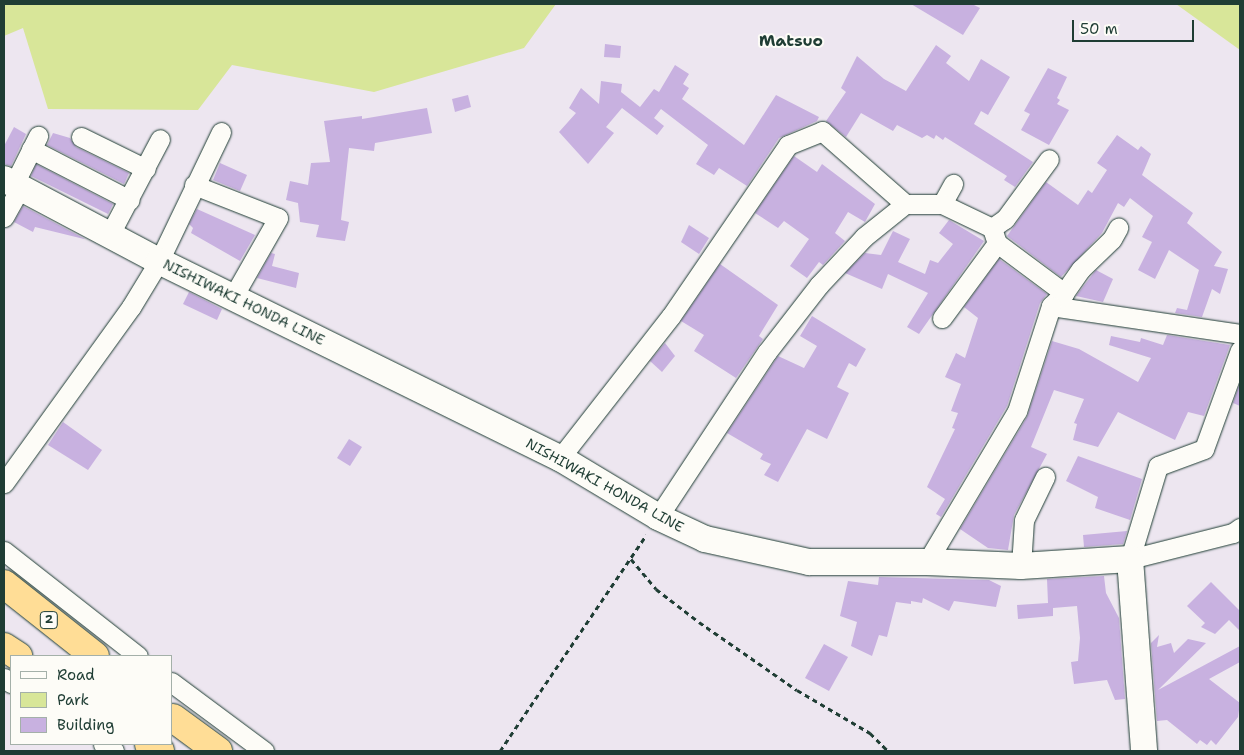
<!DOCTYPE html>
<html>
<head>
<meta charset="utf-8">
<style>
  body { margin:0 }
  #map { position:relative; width:1244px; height:755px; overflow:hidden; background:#ede6f0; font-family:"Shantell Sans",sans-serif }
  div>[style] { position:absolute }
  .green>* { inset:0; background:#d8e699 }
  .building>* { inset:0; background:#c8b1e0 }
  .path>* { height:3px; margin-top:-1.5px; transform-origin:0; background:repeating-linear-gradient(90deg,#1f3d34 0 5px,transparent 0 9px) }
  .roads { filter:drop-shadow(0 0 1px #1f3d34) drop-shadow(0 0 1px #1f3d34) }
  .minor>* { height:19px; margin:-9.5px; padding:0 9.5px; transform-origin:9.5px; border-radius:9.5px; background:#fdfcf7 }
  .secondary>* { height:26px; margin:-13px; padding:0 13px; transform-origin:13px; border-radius:13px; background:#fdfcf7 }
  .trunk>* { height:28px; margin:-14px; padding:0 14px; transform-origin:14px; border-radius:14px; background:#ffdd96 }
  .motorway>* { height:28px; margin:-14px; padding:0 14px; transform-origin:14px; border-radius:14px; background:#ffdd96 }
  span { translate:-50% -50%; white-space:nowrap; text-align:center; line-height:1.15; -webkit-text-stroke:4px #fdfcf7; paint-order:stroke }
  .shield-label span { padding:1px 4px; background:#fdfcf7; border:1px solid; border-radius:4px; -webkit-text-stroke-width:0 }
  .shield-label { font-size:12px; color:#1f3d34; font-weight:700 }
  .street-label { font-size:14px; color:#1f3d34 }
  .quarter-label { font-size:16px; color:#1f3d34; font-weight:700 }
  .frame { position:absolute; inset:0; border:5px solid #1f3d34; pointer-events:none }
  .legend { position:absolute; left:10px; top:655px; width:162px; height:90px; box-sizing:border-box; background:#fdfcf7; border:1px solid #a4b0a9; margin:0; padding:6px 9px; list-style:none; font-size:15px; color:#1f3d34 }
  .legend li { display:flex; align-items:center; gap:10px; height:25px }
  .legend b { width:25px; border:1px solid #a4b0a9 }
  .scale { position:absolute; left:1072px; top:20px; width:122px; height:22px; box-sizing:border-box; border:2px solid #1f3d34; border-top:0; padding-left:6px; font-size:15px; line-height:18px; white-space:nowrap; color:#1f3d34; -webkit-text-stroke:4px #fdfcf7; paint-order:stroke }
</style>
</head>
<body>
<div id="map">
  <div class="green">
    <i style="clip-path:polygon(4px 4px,556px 4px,524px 48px,374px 92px,232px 65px,198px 110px,48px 109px,23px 28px,4px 36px)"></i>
    <i style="clip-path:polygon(1176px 4px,1240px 4px,1240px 50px)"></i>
  </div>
  <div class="building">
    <i style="clip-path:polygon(911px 4px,972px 4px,980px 8px,963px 35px)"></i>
    <i style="clip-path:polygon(605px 44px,621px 46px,620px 58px,604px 57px)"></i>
    <i style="clip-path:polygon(936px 45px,951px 56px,946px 63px,969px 81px,981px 59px,1010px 77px,988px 115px,981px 111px,974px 124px,1033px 162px,1015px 187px,1004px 180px,1007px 176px,945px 137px,943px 140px,936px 135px,934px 139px,927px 135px,922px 138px,897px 125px,893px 131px,861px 113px,846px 137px,826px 121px,846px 92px,841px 88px,857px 56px,884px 79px,906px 91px)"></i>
    <i style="clip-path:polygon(675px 65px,689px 74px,683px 84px,689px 88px,682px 99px,744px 145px,776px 95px,819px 117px,817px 121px,779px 138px,747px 186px,719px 168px,714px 175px,696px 164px,708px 145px,661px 109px,654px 118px,664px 126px,657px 135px,622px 108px,606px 127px,614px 133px,588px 164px,559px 132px,576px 113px,569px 108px,581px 88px,599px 104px,601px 81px,622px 84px,621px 92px,640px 107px,654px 89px,659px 92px)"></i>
    <i style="clip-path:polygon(1048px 68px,1067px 77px,1057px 98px,1060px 100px,1057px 104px,1069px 110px,1049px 145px,1021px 130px,1030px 114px,1024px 111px)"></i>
    <i style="clip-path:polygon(468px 95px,471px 107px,455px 112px,452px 99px)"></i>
    <i style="clip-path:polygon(427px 108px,432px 133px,375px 143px,374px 151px,349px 148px,341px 220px,349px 222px,345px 241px,316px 237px,319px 225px,300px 222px,298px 203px,286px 200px,290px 181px,308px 185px,311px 163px,330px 162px,324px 121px,362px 116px,362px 119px)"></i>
    <i style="clip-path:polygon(14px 127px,26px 134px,11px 166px,4px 164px,4px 146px)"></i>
    <i style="clip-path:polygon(53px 133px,70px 138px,76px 147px,129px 173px,124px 184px,47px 145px)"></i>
    <i style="clip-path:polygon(1117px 135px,1138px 150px,1141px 146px,1151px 154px,1142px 175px,1193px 213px,1187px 223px,1222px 252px,1214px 266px,1228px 269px,1220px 294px,1212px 289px,1202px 317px,1175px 313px,1177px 308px,1187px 310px,1199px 270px,1169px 250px,1155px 279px,1138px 270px,1152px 242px,1142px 237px,1153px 216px,1130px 198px,1124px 207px,1118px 203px,1102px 233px,1061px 277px,1007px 236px,1046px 182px,1078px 205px,1088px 190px,1092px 193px,1107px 170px,1097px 163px)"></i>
    <i style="clip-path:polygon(794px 156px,817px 172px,822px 164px,875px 204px,865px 222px,848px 212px,835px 233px,845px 241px,823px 265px,819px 262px,807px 278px,790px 266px,809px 239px,784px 221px,778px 228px,755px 213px)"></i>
    <i style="clip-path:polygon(220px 163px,247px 175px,240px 191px,213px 180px)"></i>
    <i style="clip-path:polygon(36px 164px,113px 204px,108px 214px,31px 176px)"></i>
    <i style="clip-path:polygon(23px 206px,85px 239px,84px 239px,35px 227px,33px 232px,14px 222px)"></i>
    <i style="clip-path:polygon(197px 209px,255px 235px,240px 261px,191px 233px,193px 228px,189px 224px)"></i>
    <i style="clip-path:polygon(949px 220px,984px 241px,919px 334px,907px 327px,928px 293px,888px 274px,882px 289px,845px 273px,865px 253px,881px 255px,893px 231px,910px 239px,898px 262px,925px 274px,930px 260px,938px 263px,953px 244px,939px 233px)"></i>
    <i style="clip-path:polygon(689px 225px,709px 238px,699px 254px,681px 242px)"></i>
    <i style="clip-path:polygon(271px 253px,275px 254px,272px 266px,299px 273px,296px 288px,257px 278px)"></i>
    <i style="clip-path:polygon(999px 259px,1047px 294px,1040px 303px,1007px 406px,941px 517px,936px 514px,945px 499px,927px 487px,955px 429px,952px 428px,958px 413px,951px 411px,961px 384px,945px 377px,956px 353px,965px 358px,978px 318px,964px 307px)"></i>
    <i style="clip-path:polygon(720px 264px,778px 305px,759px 336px,763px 339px,736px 378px,694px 351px,704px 335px,681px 321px)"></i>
    <i style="clip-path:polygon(1096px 270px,1113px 279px,1103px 302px,1076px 296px)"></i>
    <i style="clip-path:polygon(189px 292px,222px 309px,217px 320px,183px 304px)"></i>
    <i style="clip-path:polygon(812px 316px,866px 349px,856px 367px,849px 363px,837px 387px,849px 393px,827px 439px,807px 429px,778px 482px,764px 475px,771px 464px,760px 459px,763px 454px,727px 433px,778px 356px,804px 368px,817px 346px,800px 336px)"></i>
    <i style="clip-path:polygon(1167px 335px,1230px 345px,1204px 416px,1188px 412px,1175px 440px,1118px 412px,1098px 447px,1073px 440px,1077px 424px,1074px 423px,1084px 399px,1054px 390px,1031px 447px,1047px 454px,1014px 515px,1008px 550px,988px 548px,960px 529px,1027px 417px,1052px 341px,1079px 349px,1138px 382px,1151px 358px,1109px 345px,1111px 336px,1140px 342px,1141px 338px,1163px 345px)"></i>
    <i style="clip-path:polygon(665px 343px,675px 356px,662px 372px,650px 361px)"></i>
    <i style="clip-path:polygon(1240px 382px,1240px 406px,1233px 403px)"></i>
    <i style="clip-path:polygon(63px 422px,102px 450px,88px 470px,48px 445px)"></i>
    <i style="clip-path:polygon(349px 439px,362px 447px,350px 466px,337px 458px)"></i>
    <i style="clip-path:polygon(1078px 456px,1142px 479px,1130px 520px,1095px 508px,1098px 497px,1066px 481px)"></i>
    <i style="clip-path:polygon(1127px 531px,1123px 544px,1084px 547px,1083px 535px)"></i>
    <i style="clip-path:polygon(1104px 576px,1106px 593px,1119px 618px,1125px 699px,1115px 700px,1107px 680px,1074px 684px,1071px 662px,1078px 661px,1080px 638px,1077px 606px,1053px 608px,1053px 616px,1018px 619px,1017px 605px,1048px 603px,1047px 579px)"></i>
    <i style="clip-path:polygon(879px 577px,989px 580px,1001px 586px,996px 607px,954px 601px,949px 611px,923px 598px,922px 603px,911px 601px,911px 604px,896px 602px,887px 637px,879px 635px,872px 656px,851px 646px,857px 622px,840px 616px,848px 581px,878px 585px)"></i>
    <i style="clip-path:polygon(1211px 582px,1240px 611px,1240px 631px,1229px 620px,1215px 634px,1201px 627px,1205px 623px,1187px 606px)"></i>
    <i style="clip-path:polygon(1159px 635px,1157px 647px,1171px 643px,1174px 653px,1188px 639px,1206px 643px,1158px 690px,1240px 646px,1240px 662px,1209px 679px,1240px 703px,1238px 717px,1216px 745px,1211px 740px,1207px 745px,1200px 740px,1197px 744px,1167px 720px,1157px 721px,1151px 643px)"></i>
    <i style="clip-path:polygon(824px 644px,848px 657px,829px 691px,805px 678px)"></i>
  </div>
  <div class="path">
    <i style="left:631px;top:559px;width:39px;rotate:50deg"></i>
    <i style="left:656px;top:589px;width:54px;rotate:37.5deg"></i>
    <i style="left:699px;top:622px;width:119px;rotate:34.8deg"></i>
    <i style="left:797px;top:690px;width:85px;rotate:30.5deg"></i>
    <i style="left:870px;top:733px;width:25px;rotate:45deg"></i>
    <i style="left:500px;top:751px;width:261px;rotate:-55.9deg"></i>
  </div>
  <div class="roads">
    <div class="minor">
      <i style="left:81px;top:137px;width:72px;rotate:26.2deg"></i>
      <i style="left:31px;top:149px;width:111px;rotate:27.3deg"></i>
      <i style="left:14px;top:184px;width:54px;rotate:-63.4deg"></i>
      <i style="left:194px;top:185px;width:90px;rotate:21.4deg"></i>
      <i style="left:278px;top:218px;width:91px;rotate:119.7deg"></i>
      <i style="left:942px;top:204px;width:23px;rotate:-61deg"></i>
      <i style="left:4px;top:217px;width:33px;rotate:-61deg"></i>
      <i style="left:992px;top:228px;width:16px;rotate:-35deg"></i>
      <i style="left:1005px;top:219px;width:74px;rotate:-53.7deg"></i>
      <i style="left:110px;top:234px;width:107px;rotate:-62.2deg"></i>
      <i style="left:1064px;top:293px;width:29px;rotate:-55deg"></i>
      <i style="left:1081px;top:269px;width:43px;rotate:-44.1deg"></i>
      <i style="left:1112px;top:239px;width:13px;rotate:-61deg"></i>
      <i style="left:1051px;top:306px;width:191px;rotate:8.4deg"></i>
      <i style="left:942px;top:318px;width:93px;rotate:-53.7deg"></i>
      <i style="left:1240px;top:350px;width:105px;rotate:110deg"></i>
      <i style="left:1204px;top:449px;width:49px;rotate:159.7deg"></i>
      <i style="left:1158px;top:466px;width:97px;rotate:106.8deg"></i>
      <i style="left:1130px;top:559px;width:106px;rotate:-14.2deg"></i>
      <i style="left:1233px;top:533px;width:9px;rotate:-36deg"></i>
      <i style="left:560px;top:458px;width:180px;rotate:-52deg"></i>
      <i style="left:671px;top:316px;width:207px;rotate:-55.6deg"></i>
      <i style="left:788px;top:145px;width:37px;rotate:-22deg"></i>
      <i style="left:822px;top:131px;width:111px;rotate:41.3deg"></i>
      <i style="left:4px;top:483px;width:217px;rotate:-54.2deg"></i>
      <i style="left:131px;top:307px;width:54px;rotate:-58.7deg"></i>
      <i style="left:159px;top:261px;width:143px;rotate:-64.3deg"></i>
      <i style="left:658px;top:517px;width:198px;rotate:-56.6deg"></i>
      <i style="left:767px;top:352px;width:85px;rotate:-52.2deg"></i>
      <i style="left:819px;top:285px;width:66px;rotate:-46.8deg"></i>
      <i style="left:864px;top:237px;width:53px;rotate:-38.8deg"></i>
      <i style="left:905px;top:204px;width:37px"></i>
      <i style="left:942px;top:204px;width:55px;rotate:25.6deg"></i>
      <i style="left:992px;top:228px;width:16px;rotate:72deg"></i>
      <i style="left:997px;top:243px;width:84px;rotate:36.7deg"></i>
      <i style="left:1064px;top:293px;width:18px;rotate:135deg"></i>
      <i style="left:1051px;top:306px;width:110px;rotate:107.9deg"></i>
      <i style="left:1017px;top:411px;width:176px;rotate:120.8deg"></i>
      <i style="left:4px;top:551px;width:170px;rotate:38.1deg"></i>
      <i style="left:1021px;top:566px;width:46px;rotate:-86.3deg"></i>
      <i style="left:1024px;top:520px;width:48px;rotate:-64deg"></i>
      <i style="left:4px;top:678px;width:9px;rotate:36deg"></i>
      <i style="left:171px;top:682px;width:116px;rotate:36.6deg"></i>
      <i style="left:103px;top:744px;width:13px;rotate:32deg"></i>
    </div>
    <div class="secondary">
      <i style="left:4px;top:179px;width:175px;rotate:27.9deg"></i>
      <i style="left:159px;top:261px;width:447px;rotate:26.2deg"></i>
      <i style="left:560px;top:458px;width:114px;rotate:31deg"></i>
      <i style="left:658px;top:517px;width:52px;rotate:25.1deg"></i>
      <i style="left:705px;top:539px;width:107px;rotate:12.5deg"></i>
      <i style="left:809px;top:562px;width:118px"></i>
      <i style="left:927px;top:562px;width:94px;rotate:2.4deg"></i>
      <i style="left:1021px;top:566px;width:109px;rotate:-3.7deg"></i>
      <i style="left:1130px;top:559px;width:193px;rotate:85.8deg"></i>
    </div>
    <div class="trunk">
      <i style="left:4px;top:584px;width:116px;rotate:38.4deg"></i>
      <i style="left:4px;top:647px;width:17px;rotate:33deg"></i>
      <i style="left:149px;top:744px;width:13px;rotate:32deg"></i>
    </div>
    <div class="motorway">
      <i style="left:173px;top:718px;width:56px;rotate:36.3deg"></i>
    </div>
  </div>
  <div class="shield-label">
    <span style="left:49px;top:620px">2</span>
  </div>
  <div class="street-label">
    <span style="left:244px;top:302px;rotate:26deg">NISHIWAKI HONDA LINE</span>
    <span style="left:605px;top:485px;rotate:29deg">NISHIWAKI HONDA LINE</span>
  </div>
  <div class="quarter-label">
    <span style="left:791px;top:41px">Matsuo</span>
  </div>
  <div class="frame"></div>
  <ul class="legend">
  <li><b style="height:6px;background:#fdfcf7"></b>Road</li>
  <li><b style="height:14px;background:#d8e699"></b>Park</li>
  <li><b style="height:14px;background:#c8b1e0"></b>Building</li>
  </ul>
  <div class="scale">50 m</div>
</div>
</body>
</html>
